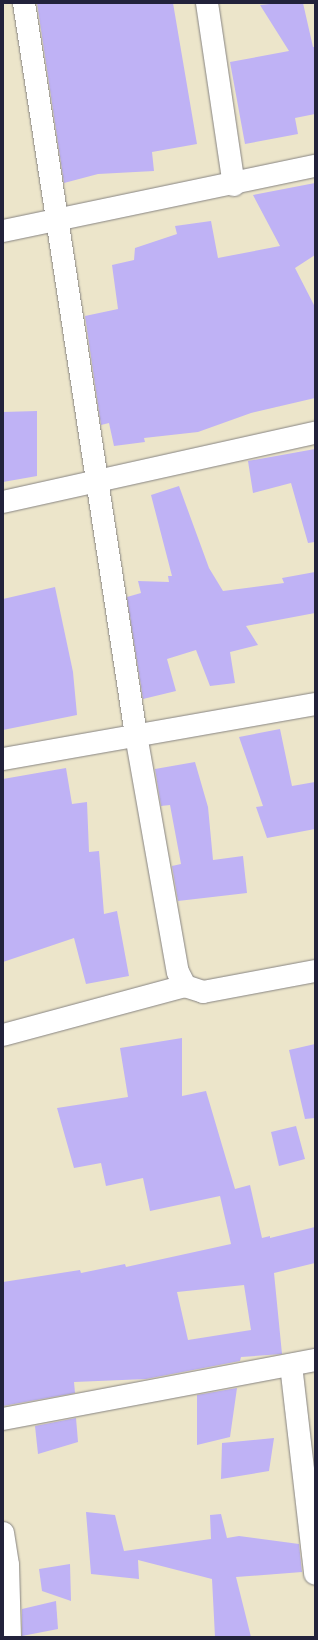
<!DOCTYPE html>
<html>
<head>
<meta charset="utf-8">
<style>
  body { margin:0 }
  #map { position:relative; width:318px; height:1640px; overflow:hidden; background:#ece5ca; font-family:"Shantell Sans",sans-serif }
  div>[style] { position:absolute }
  .building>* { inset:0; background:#bfb2f5 }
  .roads { filter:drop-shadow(0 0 1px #878482) drop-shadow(0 0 1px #878482) }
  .minor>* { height:22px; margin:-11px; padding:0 11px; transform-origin:11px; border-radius:11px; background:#fff }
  span { translate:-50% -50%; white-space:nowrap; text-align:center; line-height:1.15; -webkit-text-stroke:3px #f6f6f2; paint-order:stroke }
  .frame { position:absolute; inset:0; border:4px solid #22223b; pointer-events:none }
</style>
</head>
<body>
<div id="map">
  <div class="building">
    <i style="clip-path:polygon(37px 3px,173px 3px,197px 144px,152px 152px,154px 171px,98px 174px,64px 183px)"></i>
    <i style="clip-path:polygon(279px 3px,303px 3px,313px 47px,315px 47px,315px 114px,295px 118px,298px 134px,245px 144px,230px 62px,289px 51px,260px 5px)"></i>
    <i style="clip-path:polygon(315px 183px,315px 255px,295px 268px,315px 307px,315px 398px,251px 413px,198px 432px,144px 438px,145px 442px,114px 446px,109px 423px,101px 425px,85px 316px,118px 309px,112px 265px,134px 260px,135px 248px,177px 234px,175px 226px,211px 221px,218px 258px,280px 246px,253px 195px)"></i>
    <i style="clip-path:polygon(37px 411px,37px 476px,3px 482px,3px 412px)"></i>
    <i style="clip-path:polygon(315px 449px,315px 542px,308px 543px,291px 483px,253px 493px,248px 461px)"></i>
    <i style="clip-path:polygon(179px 486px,209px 568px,223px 591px,284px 583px,282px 578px,315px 572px,315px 613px,246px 626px,258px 645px,230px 652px,235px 683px,210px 686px,196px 650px,167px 659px,176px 691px,143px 699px,127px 597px,141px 593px,138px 581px,169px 582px,168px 576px,172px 576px,151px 495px)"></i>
    <i style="clip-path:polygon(55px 587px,73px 672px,77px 715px,3px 730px,3px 599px)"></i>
    <i style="clip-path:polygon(280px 729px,292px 786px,315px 782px,315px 829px,267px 838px,256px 807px,263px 806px,239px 737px)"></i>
    <i style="clip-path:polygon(195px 762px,208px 807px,213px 860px,243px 856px,247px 893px,178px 901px,172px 866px,181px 864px,170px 805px,161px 806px,155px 769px)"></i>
    <i style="clip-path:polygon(66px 768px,72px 804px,87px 802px,89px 852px,99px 851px,104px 914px,117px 911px,129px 976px,86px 984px,74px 938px,3px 962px,3px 779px)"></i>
    <i style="clip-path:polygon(evenodd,182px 1038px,182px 1096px,206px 1091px,235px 1189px,250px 1185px,262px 1238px,270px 1236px,270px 1238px,315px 1227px,315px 1263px,274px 1273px,282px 1354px,241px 1357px,240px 1361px,146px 1379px,74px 1382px,75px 1393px,3px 1406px,3px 1282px,80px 1270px,81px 1273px,125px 1264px,126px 1267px,231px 1244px,220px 1196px,150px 1211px,143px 1178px,106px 1186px,101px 1163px,74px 1168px,57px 1108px,128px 1097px,120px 1048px,182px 1038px,244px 1285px,251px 1330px,188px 1340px,177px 1292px,244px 1285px)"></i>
    <i style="clip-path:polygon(315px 1044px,315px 1118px,305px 1119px,289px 1050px)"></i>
    <i style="clip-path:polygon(296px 1126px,305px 1159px,279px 1166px,271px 1132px)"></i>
    <i style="clip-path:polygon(237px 1388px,230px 1437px,197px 1445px,197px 1395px)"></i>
    <i style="clip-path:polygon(76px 1418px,78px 1442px,38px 1454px,35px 1426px)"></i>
    <i style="clip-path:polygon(274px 1438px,269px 1471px,221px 1479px,222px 1443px)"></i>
    <i style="clip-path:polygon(86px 1512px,115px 1515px,124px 1551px,211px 1539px,210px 1515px,221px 1514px,227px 1538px,239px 1536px,299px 1544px,302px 1572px,236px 1577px,251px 1637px,215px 1637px,212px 1579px,138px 1560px,139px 1579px,91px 1574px)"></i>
    <i style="clip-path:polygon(70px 1564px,71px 1601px,42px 1591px,39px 1569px)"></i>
    <i style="clip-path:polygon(56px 1601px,58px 1629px,22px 1636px,22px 1609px)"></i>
  </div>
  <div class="roads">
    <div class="minor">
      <i style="left:24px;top:3px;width:741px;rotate:81.3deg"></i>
      <i style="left:136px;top:735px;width:241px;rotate:80deg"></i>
      <i style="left:178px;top:972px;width:16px;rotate:63deg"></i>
      <i style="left:207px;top:3px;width:184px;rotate:81.6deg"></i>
      <i style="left:3px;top:231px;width:319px;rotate:-11.8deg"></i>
      <i style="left:3px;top:502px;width:320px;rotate:-12.5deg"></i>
      <i style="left:3px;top:759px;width:317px;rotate:-10deg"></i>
      <i style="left:3px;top:1035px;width:188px;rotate:-15.1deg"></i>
      <i style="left:185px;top:986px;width:19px;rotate:18deg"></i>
      <i style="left:203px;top:992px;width:114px;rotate:-10.6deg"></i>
      <i style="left:291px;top:1365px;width:210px;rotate:83.4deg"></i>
      <i style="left:3px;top:1419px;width:318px;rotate:-10.7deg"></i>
      <i style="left:3px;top:1533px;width:32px;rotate:81deg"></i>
      <i style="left:8px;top:1565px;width:72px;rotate:88.4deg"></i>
    </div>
  </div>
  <div class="frame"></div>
</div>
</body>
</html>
